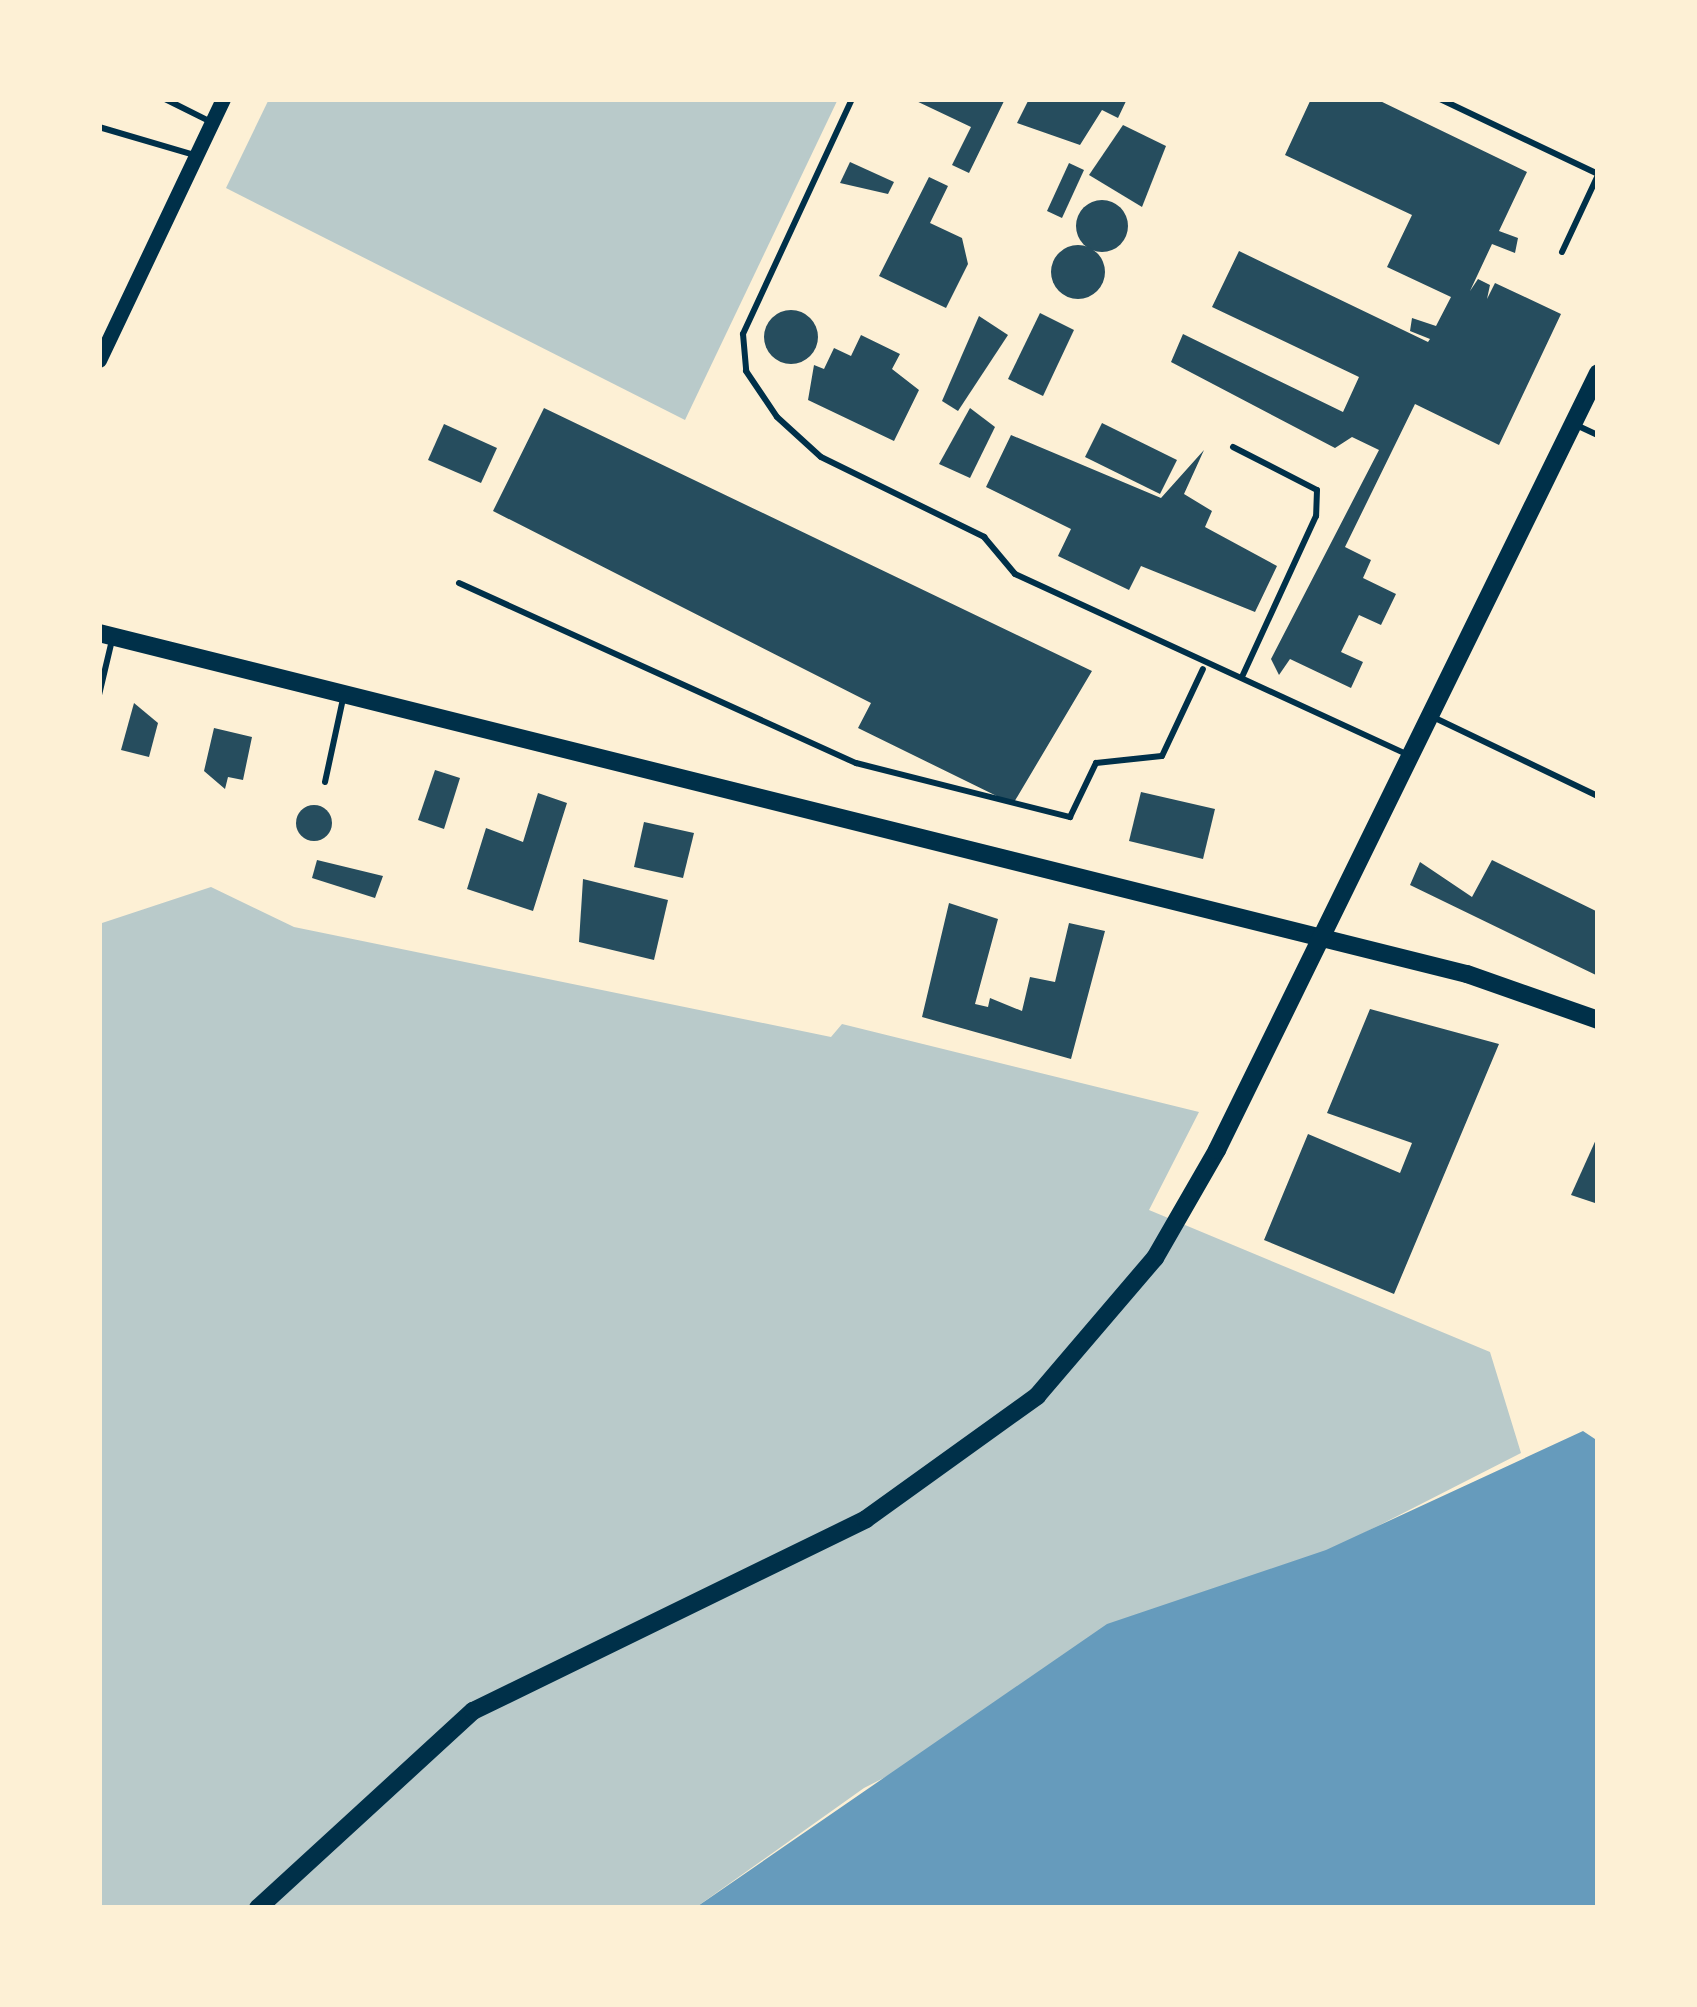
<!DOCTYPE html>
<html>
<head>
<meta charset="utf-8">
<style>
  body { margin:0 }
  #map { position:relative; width:1697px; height:2007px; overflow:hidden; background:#fdf0d5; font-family:"Titillium Web",sans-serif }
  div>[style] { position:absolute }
  .green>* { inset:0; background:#b9caca }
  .water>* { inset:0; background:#669bbc }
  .building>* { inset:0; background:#264d5e }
  .round { border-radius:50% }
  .service>* { height:6px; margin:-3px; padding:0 3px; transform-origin:3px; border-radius:3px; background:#003049 }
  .tertiary>* { height:15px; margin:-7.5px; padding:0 7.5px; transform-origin:7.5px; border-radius:7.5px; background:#003049 }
  .secondary>* { height:18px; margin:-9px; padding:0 9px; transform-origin:9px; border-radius:9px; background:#003049 }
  span { translate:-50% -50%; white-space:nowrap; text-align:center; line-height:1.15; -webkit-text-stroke:10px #fdf0d5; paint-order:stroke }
  .frame { position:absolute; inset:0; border:102px solid #fdf0d5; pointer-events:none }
</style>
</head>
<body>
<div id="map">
  <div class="green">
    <i style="clip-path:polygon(269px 99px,838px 99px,685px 420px,226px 188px)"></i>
    <i style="clip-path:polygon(211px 887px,294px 927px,831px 1037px,842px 1024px,1199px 1112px,1149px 1210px,1490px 1352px,1521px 1453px,864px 1788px,695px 1908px,99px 1908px,99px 924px)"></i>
  </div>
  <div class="water">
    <i style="clip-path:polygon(1583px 1431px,1598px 1441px,1598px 1908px,695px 1908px,1107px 1624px,1326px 1550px)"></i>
  </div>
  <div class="building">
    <i style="clip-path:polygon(912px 99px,1005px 99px,969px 173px,952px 165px,971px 127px)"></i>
    <i style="clip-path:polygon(1029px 99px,1104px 100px,1127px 99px,1118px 118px,1102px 110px,1080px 145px,1017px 123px)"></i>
    <i style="clip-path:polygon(1311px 99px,1376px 99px,1527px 172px,1499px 231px,1518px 238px,1515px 253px,1492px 244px,1470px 291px,1478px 279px,1490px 285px,1487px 299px,1495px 283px,1561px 314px,1499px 445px,1415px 404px,1345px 547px,1371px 560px,1363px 578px,1396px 594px,1381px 625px,1359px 615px,1341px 652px,1363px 662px,1351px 688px,1290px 659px,1279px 675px,1271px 659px,1379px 450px,1352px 437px,1335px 448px,1171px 362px,1183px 334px,1343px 412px,1359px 377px,1212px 307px,1239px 251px,1428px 342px,1430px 339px,1410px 331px,1412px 318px,1436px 326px,1451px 297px,1387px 267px,1412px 215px,1285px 155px)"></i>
    <i style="clip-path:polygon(1123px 125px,1166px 146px,1142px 207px,1089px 175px)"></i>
    <i style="clip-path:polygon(850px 162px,894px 182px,888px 194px,840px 183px)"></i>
    <i style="clip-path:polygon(1069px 163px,1084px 170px,1062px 218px,1047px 211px)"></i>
    <i style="clip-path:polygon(929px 177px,948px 186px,930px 223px,962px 238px,968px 264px,946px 308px,879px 276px)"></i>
    <i class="round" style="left:1076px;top:200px;width:52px;height:52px"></i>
    <i class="round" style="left:1051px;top:245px;width:54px;height:54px"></i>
    <i class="round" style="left:764px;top:310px;width:54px;height:54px"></i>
    <i style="clip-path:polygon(1040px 313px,1074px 330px,1043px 396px,1008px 379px)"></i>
    <i style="clip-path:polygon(979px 316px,1008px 335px,958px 411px,942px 401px)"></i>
    <i style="clip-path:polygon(861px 335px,900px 354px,892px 369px,919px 390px,894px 441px,808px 400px,814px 365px,824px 369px,834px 348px,851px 356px)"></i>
    <i style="clip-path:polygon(544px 408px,1092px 671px,1013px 804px,858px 728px,871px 703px,493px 511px)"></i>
    <i style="clip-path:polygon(970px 408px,995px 427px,970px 478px,939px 464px)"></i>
    <i style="clip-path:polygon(1102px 423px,1177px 460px,1160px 494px,1085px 457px)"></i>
    <i style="clip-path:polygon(444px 424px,497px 448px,481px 483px,428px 460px)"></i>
    <i style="clip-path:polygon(1011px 435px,1161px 498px,1204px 450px,1184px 494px,1212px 511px,1205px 527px,1277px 566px,1255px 612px,1141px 566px,1129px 590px,1058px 556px,1071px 529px,986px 487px)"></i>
    <i style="clip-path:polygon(134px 703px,158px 723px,149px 757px,121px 750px)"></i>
    <i style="clip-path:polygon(214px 728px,252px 737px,243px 780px,228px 777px,225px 789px,204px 771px)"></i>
    <i style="clip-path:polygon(435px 770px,460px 778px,444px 829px,418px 820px)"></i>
    <i style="clip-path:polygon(1141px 792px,1215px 809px,1203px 859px,1129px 841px)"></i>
    <i style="clip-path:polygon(538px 793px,567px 803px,533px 911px,467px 889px,486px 828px,523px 842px)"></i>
    <i class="round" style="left:296px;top:805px;width:36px;height:36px"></i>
    <i style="clip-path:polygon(644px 822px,694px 833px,683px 878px,634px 867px)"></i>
    <i style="clip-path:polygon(317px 860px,383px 876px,375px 898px,312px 878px)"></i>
    <i style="clip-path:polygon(1492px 860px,1598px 912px,1598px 976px,1410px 885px,1420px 862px,1472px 897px)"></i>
    <i style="clip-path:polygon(583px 879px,668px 900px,654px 960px,579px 942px)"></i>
    <i style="clip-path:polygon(949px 903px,998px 919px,975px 1004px,988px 1007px,990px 998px,1022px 1011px,1030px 977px,1055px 982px,1069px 923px,1105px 931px,1071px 1059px,922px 1017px)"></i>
    <i style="clip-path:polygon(1370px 1009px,1499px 1044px,1394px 1294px,1264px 1240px,1308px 1134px,1400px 1173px,1412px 1143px,1327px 1113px)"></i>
    <i style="clip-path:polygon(1598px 1135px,1598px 1204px,1571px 1195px)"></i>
  </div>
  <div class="service">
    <i style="left:165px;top:99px;width:49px;rotate:26.6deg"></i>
    <i style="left:852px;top:99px;width:259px;rotate:114.9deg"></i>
    <i style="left:743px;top:334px;width:37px;rotate:85deg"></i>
    <i style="left:746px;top:371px;width:55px;rotate:56deg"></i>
    <i style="left:777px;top:417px;width:59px;rotate:42.3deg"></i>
    <i style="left:821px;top:457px;width:182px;rotate:26.1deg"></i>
    <i style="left:984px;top:537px;width:48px;rotate:50deg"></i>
    <i style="left:1015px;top:574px;width:431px;rotate:24.7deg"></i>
    <i style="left:1440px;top:99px;width:175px;rotate:25.4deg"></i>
    <i style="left:99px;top:127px;width:99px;rotate:16.4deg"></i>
    <i style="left:1562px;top:252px;width:85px;rotate:-64.9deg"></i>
    <i style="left:1574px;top:424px;width:26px;rotate:25deg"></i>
    <i style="left:1233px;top:447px;width:94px;rotate:27.1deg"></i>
    <i style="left:1317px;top:490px;width:26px;rotate:92deg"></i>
    <i style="left:1316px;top:516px;width:175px;rotate:114.7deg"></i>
    <i style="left:459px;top:583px;width:436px;rotate:24.4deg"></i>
    <i style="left:856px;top:763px;width:221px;rotate:14.2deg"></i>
    <i style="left:1070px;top:817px;width:60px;rotate:-64.3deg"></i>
    <i style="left:1096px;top:763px;width:66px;rotate:-6.1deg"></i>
    <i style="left:1162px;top:756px;width:96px;rotate:-64.8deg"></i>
    <i style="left:99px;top:695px;width:57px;rotate:-76.7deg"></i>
    <i style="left:1435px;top:718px;width:181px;rotate:25.6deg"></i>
    <i style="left:325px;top:782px;width:85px;rotate:-77.8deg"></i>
  </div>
  <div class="tertiary">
    <i style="left:99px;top:360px;width:289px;rotate:-64.6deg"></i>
  </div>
  <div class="secondary">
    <i style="left:99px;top:633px;width:1410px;rotate:14deg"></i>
    <i style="left:1467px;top:974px;width:139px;rotate:19.3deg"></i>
    <i style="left:258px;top:1908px;width:292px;rotate:-42.5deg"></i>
    <i style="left:473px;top:1711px;width:437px;rotate:-26deg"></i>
    <i style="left:866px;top:1519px;width:211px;rotate:-35.7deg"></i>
    <i style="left:1037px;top:1396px;width:182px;rotate:-49.5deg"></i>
    <i style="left:1155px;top:1258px;width:125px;rotate:-60.1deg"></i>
    <i style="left:1217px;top:1150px;width:865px;rotate:-63.88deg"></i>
  </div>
  <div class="frame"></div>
</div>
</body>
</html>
